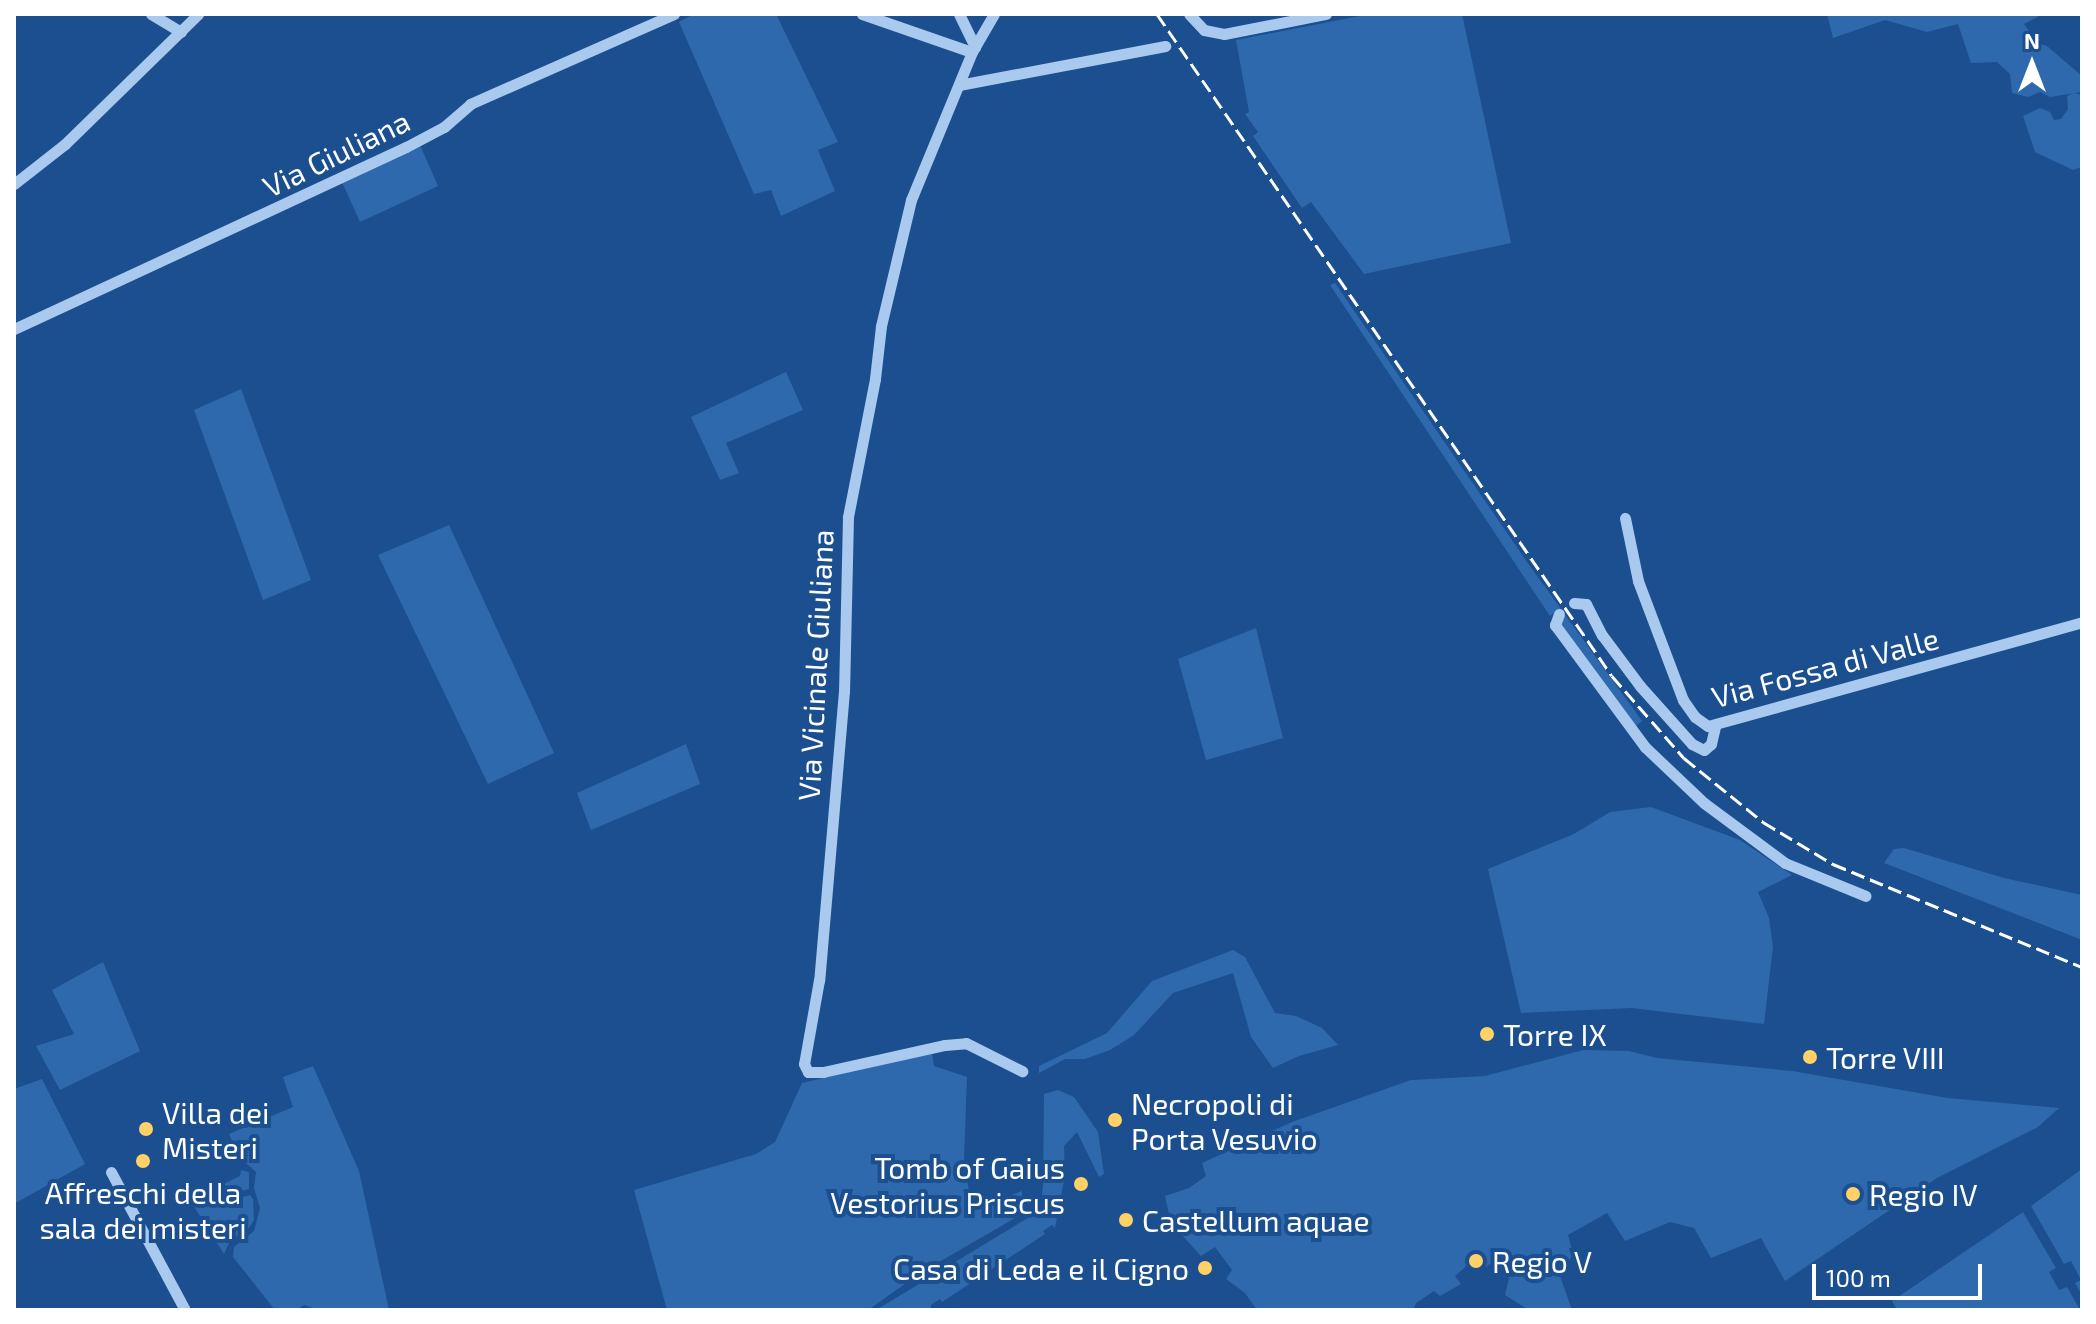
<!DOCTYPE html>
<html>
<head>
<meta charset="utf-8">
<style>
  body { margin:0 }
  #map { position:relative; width:2096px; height:1324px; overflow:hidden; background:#1b4f8f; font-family:"Exo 2",sans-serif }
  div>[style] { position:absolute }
  .green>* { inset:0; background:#2e69ad }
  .minor>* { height:11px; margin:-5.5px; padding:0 5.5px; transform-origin:5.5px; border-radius:5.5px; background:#a9c9ee }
  .rail>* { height:3px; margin-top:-1.5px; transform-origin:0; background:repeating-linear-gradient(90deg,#fff 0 14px,transparent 0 20px) }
  .dots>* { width:22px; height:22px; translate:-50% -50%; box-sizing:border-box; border:4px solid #1b4f8f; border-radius:50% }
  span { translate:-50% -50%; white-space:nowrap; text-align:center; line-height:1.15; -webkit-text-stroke:8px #1b4f8f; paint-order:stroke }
  .street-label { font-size:30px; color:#fff }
  .poi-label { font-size:30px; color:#fff }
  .left { translate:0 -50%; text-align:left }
  .right { translate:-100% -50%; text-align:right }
  .frame { position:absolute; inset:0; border:16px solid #fff; pointer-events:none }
  .north { position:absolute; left:1992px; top:24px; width:80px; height:80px; -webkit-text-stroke:6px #1b4f8f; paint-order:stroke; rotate:0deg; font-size:22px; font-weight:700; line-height:32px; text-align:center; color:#fff }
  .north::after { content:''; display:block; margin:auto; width:28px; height:36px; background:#fff; clip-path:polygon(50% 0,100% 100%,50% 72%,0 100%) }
  .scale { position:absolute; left:1812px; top:1264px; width:170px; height:36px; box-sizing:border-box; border:4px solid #fff; border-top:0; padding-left:10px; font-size:24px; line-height:28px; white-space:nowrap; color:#fff; -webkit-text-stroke:6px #1b4f8f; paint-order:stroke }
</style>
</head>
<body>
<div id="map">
  <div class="green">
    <i style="clip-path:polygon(694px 14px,776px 14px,838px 142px,818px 150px,835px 191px,781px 216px,771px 190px,754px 194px,679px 22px)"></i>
    <i style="clip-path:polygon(1370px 14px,1462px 14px,1511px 243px,1364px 274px,1311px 202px,1302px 208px,1253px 136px,1258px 132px,1245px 114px,1249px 112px,1236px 40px)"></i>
    <i style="clip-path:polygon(1827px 14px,2043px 14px,2024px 24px,2037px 43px,2047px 46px,2082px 76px,2082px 92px,2050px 97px,2040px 92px,2028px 97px,2012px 93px,2010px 74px,1997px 62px,1971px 63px,1958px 24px,1927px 32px,1885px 20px,1833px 38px)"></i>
    <i style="clip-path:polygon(2074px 93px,2082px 95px,2082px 167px,2073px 170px,2035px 152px,2023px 116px,2040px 108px,2050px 112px,2054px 120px,2061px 119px,2068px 109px,2067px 96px)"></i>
    <i style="clip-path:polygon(420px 145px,438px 186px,360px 222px,342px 182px)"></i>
    <i style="clip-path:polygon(1335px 283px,1527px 562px,1642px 721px,1636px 726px,1557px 621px,1556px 612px,1550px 616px,1330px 285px)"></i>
    <i style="clip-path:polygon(786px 372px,803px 410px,726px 443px,739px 473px,720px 480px,691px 417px)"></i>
    <i style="clip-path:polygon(241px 389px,311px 580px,263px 600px,194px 410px)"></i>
    <i style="clip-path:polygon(449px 525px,554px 753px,488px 784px,378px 555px)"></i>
    <i style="clip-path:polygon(1256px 628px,1283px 738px,1206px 760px,1178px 659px)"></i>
    <i style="clip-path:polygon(686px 744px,700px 784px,591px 830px,577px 793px)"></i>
    <i style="clip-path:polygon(1651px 807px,1740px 840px,1792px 875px,1758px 892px,1769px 918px,1773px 947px,1764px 1024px,1632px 1008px,1521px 1013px,1488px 869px,1574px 834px,1610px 812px)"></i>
    <i style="clip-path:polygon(1904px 848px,2004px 878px,2082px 895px,2082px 940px,1884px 863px,1894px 849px)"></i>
    <i style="clip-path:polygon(1233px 950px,1245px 957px,1275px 1013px,1296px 1016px,1322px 1028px,1338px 1045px,1299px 1056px,1273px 1068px,1251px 1037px,1233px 973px,1173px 993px,1134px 1035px,1110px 1050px,1085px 1059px,1065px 1059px,1039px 1073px,1039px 1066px,1107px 1033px,1152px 981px)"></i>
    <i style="clip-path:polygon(103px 962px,140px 1051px,60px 1090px,36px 1046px,74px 1034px,52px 990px)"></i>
    <i style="clip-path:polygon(1583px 1050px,1629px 1051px,1657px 1058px,1792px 1071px,1948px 1098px,2059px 1108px,2038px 1127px,1937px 1178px,1785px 1281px,1761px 1238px,1711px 1258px,1694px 1228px,1670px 1222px,1625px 1241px,1607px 1213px,1568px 1235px,1573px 1254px,1560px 1276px,1572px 1310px,1529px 1310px,1505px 1295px,1509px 1278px,1492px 1262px,1486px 1267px,1478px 1256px,1455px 1276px,1461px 1284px,1440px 1296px,1434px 1291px,1416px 1303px,1413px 1310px,1257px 1310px,1245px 1293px,1226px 1279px,1232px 1270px,1215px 1247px,1201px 1256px,1171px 1223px,1165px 1196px,1189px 1188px,1206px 1176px,1202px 1163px,1292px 1122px,1411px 1080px,1485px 1076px)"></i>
    <i style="clip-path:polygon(932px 1052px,934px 1066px,967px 1077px,964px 1160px,972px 1210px,1022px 1191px,1022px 1214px,922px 1272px,868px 1310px,667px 1310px,634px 1190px,756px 1154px,775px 1142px,802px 1083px)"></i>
    <i style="clip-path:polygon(313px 1066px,359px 1171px,389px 1310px,318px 1310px,304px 1305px,296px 1310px,275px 1310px,233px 1257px,234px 1247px,254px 1231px,260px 1208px,254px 1188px,256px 1172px,239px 1157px,229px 1134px,293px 1107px,283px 1077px)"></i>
    <i style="clip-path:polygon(42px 1079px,85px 1164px,14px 1204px,14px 1089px)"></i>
    <i style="clip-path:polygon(1058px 1090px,1074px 1097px,1098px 1132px,1104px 1174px,1099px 1177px,1077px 1132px,1064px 1146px,1065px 1175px,1055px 1228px,1052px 1225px,1043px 1231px,1045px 1234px,942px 1302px,940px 1299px,931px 1305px,931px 1310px,876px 1310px,1031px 1216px,1041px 1203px,1043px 1185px,1044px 1094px)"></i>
    <i style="clip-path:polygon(2082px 1169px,2082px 1295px,2075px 1283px,2081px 1280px,2071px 1261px,2064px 1264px,2031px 1206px)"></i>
    <i style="clip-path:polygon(241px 1170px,249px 1172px,249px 1189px,241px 1191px,243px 1197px,250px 1195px,253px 1199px,254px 1220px,249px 1228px,230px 1241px,224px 1254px,190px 1200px,240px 1176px)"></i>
    <i style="clip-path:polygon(2023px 1212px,2056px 1268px,2049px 1272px,2059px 1290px,2067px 1287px,2079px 1308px,1897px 1310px,1892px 1301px)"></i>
  </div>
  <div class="minor">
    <i style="left:151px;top:14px;width:35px;rotate:31deg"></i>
    <i style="left:862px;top:14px;width:116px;rotate:19.1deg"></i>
    <i style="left:959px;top:14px;width:37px;rotate:64deg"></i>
    <i style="left:994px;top:14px;width:44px;rotate:120.1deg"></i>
    <i style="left:972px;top:52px;width:160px;rotate:112.4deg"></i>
    <i style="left:911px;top:200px;width:130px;rotate:103.4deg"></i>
    <i style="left:881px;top:326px;width:53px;rotate:96.5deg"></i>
    <i style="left:875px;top:379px;width:141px;rotate:101.1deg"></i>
    <i style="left:848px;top:517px;width:174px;rotate:91.3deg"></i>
    <i style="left:844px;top:691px;width:290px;rotate:94.9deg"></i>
    <i style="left:819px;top:980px;width:85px;rotate:100.1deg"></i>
    <i style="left:804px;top:1064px;width:9px;rotate:63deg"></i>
    <i style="left:808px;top:1072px;width:15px"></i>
    <i style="left:823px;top:1072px;width:125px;rotate:-12.5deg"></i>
    <i style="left:945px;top:1045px;width:21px;rotate:-5deg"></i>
    <i style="left:966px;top:1043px;width:63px;rotate:26.6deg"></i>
    <i style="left:1189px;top:14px;width:22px;rotate:47deg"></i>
    <i style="left:1204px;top:30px;width:20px;rotate:11deg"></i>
    <i style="left:1224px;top:34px;width:104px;rotate:-11.1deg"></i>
    <i style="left:959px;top:85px;width:210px;rotate:-10.7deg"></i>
    <i style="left:14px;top:184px;width:65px;rotate:-38.1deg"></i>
    <i style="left:65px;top:144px;width:186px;rotate:-44.3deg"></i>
    <i style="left:14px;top:329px;width:432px;rotate:-24.9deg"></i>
    <i style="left:406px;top:147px;width:43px;rotate:-27.8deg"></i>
    <i style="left:444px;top:127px;width:35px;rotate:-41deg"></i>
    <i style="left:470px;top:104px;width:223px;rotate:-23.8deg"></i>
    <i style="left:1625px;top:518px;width:64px;rotate:78.3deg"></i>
    <i style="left:1638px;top:581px;width:127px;rotate:69.3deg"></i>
    <i style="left:1683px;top:700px;width:21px;rotate:55deg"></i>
    <i style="left:1695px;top:717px;width:16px;rotate:35deg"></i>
    <i style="left:1708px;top:726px;width:388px;rotate:-15.5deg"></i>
    <i style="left:1574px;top:603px;width:12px;rotate:5deg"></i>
    <i style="left:1586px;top:604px;width:35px;rotate:63deg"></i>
    <i style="left:1602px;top:635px;width:64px;rotate:53.3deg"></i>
    <i style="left:1640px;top:686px;width:78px;rotate:48.1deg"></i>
    <i style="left:1692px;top:744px;width:13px;rotate:27deg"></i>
    <i style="left:1704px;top:750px;width:9px;rotate:-41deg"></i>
    <i style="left:1711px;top:744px;width:17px;rotate:-77deg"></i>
    <i style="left:1559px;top:614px;width:12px;rotate:110deg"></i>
    <i style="left:1555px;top:625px;width:152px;rotate:53.6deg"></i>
    <i style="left:1645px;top:747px;width:81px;rotate:43.5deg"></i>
    <i style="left:1704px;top:803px;width:101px;rotate:36.5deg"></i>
    <i style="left:1785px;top:863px;width:87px;rotate:22.2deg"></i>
    <i style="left:111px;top:1172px;width:157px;rotate:61.8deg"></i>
  </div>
  <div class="rail">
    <i style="left:1157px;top:14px;width:803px;rotate:55.5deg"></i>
    <i style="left:1612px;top:676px;width:109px;rotate:48.7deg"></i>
    <i style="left:1684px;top:758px;width:102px;rotate:39deg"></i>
    <i style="left:1763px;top:822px;width:82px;rotate:31deg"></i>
    <i style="left:1833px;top:864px;width:269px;rotate:22.5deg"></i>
  </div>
  <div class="dots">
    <i style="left:1487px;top:1034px;background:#ffd166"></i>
    <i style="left:1810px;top:1057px;background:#ffd166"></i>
    <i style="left:1115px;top:1120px;background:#ffd166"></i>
    <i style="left:146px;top:1129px;background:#ffd166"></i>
    <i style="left:143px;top:1161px;background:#ffd166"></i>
    <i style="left:1081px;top:1184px;background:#ffd166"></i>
    <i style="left:1853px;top:1194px;background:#ffd166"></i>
    <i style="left:1126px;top:1220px;background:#ffd166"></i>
    <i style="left:1476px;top:1261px;background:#ffd166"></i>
    <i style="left:1205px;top:1268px;background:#ffd166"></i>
  </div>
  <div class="street-label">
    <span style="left:336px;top:153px;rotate:-26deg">Via Giuliana</span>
    <span style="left:815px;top:665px;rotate:-87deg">Via Vicinale Giuliana</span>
    <span style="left:1825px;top:667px;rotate:-15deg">Via Fossa di Valle</span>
  </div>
  <div class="poi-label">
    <span class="left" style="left:1503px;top:1034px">Torre IX</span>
    <span class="left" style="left:1826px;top:1057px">Torre VIII</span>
    <span class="left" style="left:1131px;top:1120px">Necropoli di<br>Porta Vesuvio</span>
    <span class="left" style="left:162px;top:1129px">Villa dei<br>Misteri</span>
    <span class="right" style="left:1065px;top:1184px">Tomb of Gaius<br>Vestorius Priscus</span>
    <span style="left:143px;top:1209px">Affreschi della<br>sala dei misteri</span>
    <span class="left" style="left:1869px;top:1194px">Regio IV</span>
    <span class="left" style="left:1142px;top:1220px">Castellum aquae</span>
    <span class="left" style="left:1492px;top:1261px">Regio V</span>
    <span class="right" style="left:1189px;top:1268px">Casa di Leda e il Cigno</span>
  </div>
  <div class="frame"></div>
  <div class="north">N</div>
  <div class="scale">100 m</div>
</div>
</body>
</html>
